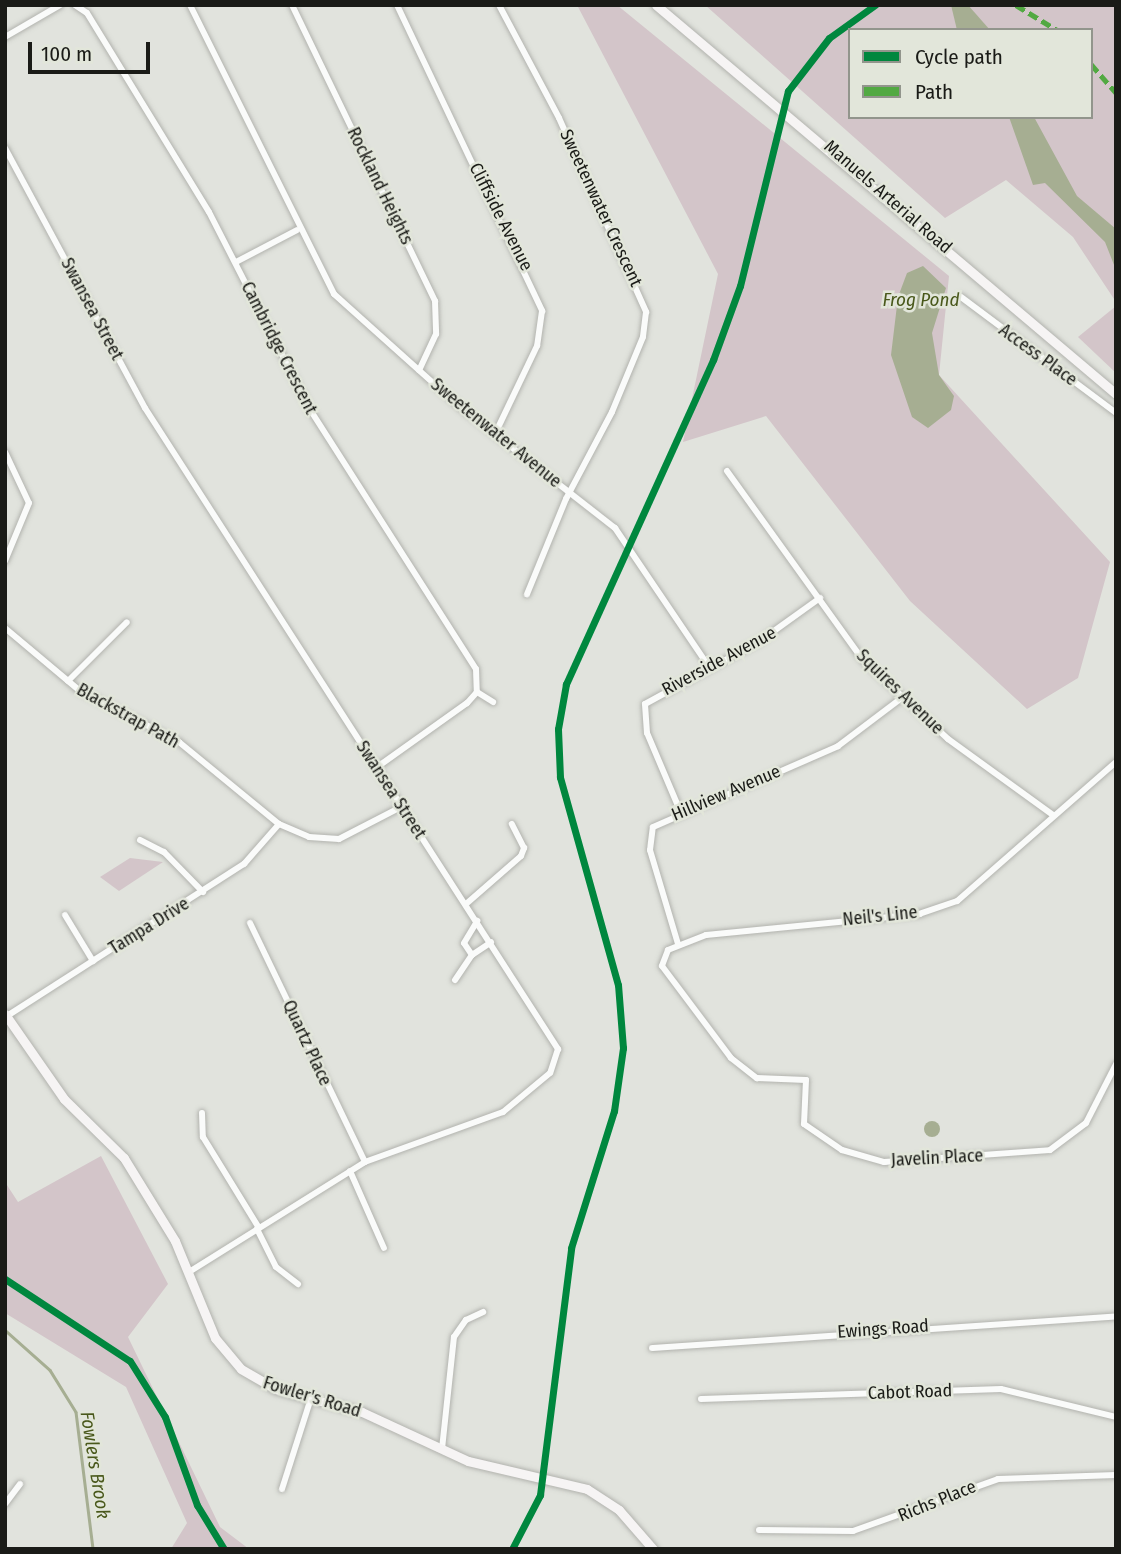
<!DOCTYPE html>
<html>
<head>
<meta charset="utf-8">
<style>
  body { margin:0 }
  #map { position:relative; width:1121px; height:1554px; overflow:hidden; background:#e1e3dd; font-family:"Fira Sans Condensed",sans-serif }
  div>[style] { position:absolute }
  .green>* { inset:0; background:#d3c5c9 }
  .water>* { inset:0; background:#a6ae92 }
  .round { border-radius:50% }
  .stream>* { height:2.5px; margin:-1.25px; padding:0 1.25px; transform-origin:1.25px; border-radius:1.25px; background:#a6ae92 }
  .roads { filter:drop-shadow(0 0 2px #b2b3ae) drop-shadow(0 0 2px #b2b3ae) }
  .street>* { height:6px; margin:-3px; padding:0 3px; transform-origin:3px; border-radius:3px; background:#fafbfa }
  .secondary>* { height:9px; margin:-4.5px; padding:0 4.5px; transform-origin:4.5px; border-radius:4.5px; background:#f6f4f4 }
  .quiet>* { height:5px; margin-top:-2.5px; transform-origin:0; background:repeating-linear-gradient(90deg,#52a942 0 10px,transparent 0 15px) }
  .cycleway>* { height:7px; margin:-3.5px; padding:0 3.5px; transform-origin:3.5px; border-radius:3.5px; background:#00873e }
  span { translate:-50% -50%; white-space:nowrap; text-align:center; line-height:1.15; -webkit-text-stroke:5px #e2e6da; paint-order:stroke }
  .street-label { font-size:18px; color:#1a1b17 }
  .water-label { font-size:19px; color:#49581b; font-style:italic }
  .frame { position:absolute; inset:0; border:7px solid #1a1b17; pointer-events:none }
  .legend { position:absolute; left:848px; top:28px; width:245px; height:91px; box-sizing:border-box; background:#e2e6da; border:2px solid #92958c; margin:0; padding:9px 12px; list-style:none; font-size:21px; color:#1a1b17 }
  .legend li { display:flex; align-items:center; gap:14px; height:35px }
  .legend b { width:35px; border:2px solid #92958c }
  .scale { position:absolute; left:28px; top:42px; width:122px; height:32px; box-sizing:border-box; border:4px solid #1a1b17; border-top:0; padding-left:9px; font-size:21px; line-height:24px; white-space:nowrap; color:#1a1b17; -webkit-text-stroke:5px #e2e6da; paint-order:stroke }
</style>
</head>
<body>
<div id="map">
  <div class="green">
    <i style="clip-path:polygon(577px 5px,617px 5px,949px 276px,939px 375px,1110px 562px,1078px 678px,1027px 709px,910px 601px,766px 416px,683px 442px,718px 274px)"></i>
    <i style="clip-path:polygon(evenodd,705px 5px,1116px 5px,1116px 302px,1073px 237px,1006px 180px,945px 218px,705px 5px,850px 30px,1091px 30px,1091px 117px,850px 117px,850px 30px)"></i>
    <i style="clip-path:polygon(1116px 306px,1116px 373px,1078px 337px)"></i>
    <i style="clip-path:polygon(130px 858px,163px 862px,119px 891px,100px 877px)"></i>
    <i style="clip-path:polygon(101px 1156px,168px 1284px,128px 1337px,220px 1527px,249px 1549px,171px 1549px,187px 1523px,126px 1387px,5px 1313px,5px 1182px,18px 1202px)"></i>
  </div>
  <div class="water">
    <i style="clip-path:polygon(951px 5px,968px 5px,990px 30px,957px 30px)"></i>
    <i style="clip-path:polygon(1009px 117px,1034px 117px,1077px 196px,1116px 229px,1116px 270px,1105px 242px,1045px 183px,1033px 185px)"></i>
    <i style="clip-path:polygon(923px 266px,946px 288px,932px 333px,939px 375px,954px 396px,951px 410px,928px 428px,912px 417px,891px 355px,898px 297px,907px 273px)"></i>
    <i class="round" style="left:924px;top:1121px;width:16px;height:16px"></i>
  </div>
  <div class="stream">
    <i style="left:5px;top:1330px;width:60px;rotate:41.6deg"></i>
    <i style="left:50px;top:1370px;width:49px;rotate:58.2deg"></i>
    <i style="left:76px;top:1412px;width:138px;rotate:82.9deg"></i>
  </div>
  <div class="roads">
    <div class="street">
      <i style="left:75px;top:5px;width:14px;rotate:34deg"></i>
      <i style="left:87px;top:13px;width:233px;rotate:58.5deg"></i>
      <i style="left:209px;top:212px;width:224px;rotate:62.9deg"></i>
      <i style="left:311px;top:411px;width:306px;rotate:57.4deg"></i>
      <i style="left:476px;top:669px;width:23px;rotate:88deg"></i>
      <i style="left:477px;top:692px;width:15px;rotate:132deg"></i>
      <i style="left:467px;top:703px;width:112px;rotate:144.5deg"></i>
      <i style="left:190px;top:5px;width:323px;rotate:63.5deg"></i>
      <i style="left:334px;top:294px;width:169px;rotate:41.9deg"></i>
      <i style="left:460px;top:407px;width:197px;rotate:38deg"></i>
      <i style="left:615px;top:528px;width:168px;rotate:55.9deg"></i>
      <i style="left:292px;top:5px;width:329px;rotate:64.2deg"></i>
      <i style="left:435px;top:301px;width:33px;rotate:88deg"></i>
      <i style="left:436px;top:334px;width:40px;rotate:115deg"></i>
      <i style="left:397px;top:5px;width:339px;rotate:64.6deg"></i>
      <i style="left:542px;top:311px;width:35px;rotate:98deg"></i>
      <i style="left:537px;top:346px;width:98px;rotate:115.5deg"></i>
      <i style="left:499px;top:5px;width:128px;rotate:62deg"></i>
      <i style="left:559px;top:118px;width:213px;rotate:65.8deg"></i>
      <i style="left:646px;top:312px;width:25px;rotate:97deg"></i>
      <i style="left:643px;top:337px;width:81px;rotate:112.5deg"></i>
      <i style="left:612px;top:412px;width:98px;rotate:117.9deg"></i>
      <i style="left:566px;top:499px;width:103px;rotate:112.3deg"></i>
      <i style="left:5px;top:37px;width:64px;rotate:-30.2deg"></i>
      <i style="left:5px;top:148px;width:295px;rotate:61.7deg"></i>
      <i style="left:145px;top:408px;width:763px;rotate:57.21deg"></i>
      <i style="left:558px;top:1049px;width:25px;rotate:108deg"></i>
      <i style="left:550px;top:1073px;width:61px;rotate:140.3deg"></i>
      <i style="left:503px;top:1112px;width:147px;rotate:160.1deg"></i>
      <i style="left:365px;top:1162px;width:208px;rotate:148deg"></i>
      <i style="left:236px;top:262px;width:69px;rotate:-27.7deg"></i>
      <i style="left:961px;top:297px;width:194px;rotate:36.8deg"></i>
      <i style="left:5px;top:452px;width:56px;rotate:64.8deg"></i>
      <i style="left:29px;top:503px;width:63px;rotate:112.5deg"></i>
      <i style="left:727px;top:471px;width:231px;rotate:54.3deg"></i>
      <i style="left:862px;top:659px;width:117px;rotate:42.9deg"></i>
      <i style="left:948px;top:739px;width:130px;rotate:35.9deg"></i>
      <i style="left:5px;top:628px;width:97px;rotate:40deg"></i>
      <i style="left:79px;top:690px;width:113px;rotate:27.5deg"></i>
      <i style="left:179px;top:742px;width:129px;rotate:39.4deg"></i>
      <i style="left:279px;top:824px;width:33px;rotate:23deg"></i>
      <i style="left:309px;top:837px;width:30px;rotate:4deg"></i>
      <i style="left:339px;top:839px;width:70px;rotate:-27.3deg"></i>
      <i style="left:68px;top:681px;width:83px;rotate:-45deg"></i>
      <i style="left:477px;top:692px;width:19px;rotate:32deg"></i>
      <i style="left:1116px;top:762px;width:211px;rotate:138.8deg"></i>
      <i style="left:957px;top:901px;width:39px;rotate:161deg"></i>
      <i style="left:920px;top:914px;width:215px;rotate:174.4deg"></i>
      <i style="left:706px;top:935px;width:41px;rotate:158.5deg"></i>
      <i style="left:668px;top:950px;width:17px;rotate:111deg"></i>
      <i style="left:662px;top:966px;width:115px;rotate:53.1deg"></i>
      <i style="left:731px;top:1058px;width:33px;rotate:38deg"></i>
      <i style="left:757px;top:1078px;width:49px;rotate:2.3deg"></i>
      <i style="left:806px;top:1080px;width:44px;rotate:92.6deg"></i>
      <i style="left:804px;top:1124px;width:46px;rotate:34.4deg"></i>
      <i style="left:842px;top:1150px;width:44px;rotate:15.9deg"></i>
      <i style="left:884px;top:1162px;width:166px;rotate:-4.1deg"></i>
      <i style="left:1050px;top:1150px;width:45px;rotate:-36.9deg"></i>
      <i style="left:1086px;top:1123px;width:66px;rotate:-63deg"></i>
      <i style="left:681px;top:813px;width:87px;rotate:-113deg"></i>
      <i style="left:647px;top:733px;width:29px;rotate:-94deg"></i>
      <i style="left:645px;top:704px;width:131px;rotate:-28.7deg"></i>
      <i style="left:760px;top:641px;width:74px;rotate:-35.6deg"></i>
      <i style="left:140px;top:840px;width:27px;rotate:27deg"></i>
      <i style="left:164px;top:852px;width:56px;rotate:45.7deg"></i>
      <i style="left:466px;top:904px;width:73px;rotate:-41.1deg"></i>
      <i style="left:521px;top:856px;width:9px;rotate:-69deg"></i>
      <i style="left:524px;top:848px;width:27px;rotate:-117deg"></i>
      <i style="left:65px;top:915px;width:54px;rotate:58.7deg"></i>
      <i style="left:250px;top:923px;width:265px;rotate:64.3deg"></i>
      <i style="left:678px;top:944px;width:98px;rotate:-106.6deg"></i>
      <i style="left:650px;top:850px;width:23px;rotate:-83deg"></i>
      <i style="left:653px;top:827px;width:202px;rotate:-23.6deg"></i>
      <i style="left:838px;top:746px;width:81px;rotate:-37deg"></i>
      <i style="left:472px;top:955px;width:14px;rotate:-124deg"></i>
      <i style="left:464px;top:943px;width:26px;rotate:-59deg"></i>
      <i style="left:455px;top:980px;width:30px;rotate:-56deg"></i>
      <i style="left:472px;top:955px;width:23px;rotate:-34deg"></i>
      <i style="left:7px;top:1016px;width:282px;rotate:-32.7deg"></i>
      <i style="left:244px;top:864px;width:53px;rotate:-48.8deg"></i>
      <i style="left:202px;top:1113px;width:24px;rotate:88deg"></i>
      <i style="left:203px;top:1137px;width:107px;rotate:58.4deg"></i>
      <i style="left:350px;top:1171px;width:84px;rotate:66.2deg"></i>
      <i style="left:257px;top:1229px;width:42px;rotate:63.4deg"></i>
      <i style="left:276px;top:1267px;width:28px;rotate:38deg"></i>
      <i style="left:652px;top:1348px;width:465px;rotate:-3.9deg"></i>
      <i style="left:701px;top:1399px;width:300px;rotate:-1.9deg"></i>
      <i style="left:1001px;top:1389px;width:118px;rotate:13.7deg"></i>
      <i style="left:442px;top:1449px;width:113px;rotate:-83.9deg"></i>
      <i style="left:454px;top:1337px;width:21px;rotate:-55deg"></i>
      <i style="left:466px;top:1320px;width:19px;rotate:-25deg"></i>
      <i style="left:282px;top:1489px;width:96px;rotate:-72.3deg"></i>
      <i style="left:5px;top:1504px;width:25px;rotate:-53deg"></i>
      <i style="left:759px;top:1530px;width:94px;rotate:0.6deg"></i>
      <i style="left:853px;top:1531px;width:154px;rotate:-19.7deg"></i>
      <i style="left:998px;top:1479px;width:118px;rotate:-1.9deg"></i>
    </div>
    <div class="secondary">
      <i style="left:656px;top:5px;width:602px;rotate:40.22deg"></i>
      <i style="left:5px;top:1014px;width:103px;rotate:55.2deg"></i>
      <i style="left:64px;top:1099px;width:84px;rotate:44.5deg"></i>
      <i style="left:124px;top:1158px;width:97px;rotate:58.4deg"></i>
      <i style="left:175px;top:1241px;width:105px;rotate:67.6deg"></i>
      <i style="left:215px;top:1338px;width:40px;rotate:50deg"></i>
      <i style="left:241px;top:1369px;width:39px;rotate:30deg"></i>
      <i style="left:275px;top:1389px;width:90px;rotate:14.8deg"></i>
      <i style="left:362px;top:1412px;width:117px;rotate:24.8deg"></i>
      <i style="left:468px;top:1461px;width:122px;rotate:13.2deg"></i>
      <i style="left:587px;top:1489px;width:38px;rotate:33deg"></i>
      <i style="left:619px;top:1510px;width:52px;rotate:48.9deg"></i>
    </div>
  </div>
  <div class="quiet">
    <i style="left:1016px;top:5px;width:48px;rotate:31.4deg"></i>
    <i style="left:1091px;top:64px;width:38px;rotate:49deg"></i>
  </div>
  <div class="cycleway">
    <i style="left:5px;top:1279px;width:149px;rotate:33.3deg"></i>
    <i style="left:130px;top:1361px;width:66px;rotate:58deg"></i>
    <i style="left:165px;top:1417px;width:94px;rotate:70deg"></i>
    <i style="left:197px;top:1505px;width:52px;rotate:58.5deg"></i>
    <i style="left:512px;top:1549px;width:61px;rotate:-62.6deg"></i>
    <i style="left:540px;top:1495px;width:249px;rotate:-82.8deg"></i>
    <i style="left:571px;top:1248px;width:144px;rotate:-72.6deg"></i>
    <i style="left:614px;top:1111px;width:64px;rotate:-81.9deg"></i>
    <i style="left:623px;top:1048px;width:63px;rotate:-94.5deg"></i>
    <i style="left:618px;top:985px;width:216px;rotate:-105.6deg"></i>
    <i style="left:560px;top:777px;width:48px;rotate:-92.4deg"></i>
    <i style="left:558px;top:729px;width:46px;rotate:-79.9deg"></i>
    <i style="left:566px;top:684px;width:356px;rotate:-65.6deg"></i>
    <i style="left:713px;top:360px;width:79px;rotate:-70deg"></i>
    <i style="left:740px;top:286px;width:201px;rotate:-76.2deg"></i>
    <i style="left:788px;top:91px;width:67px;rotate:-52.3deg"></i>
    <i style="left:829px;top:38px;width:57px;rotate:-35.7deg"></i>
  </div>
  <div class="street-label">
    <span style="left:380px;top:186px;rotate:64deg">Rockland Heights</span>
    <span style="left:888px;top:197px;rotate:41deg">Manuels Arterial Road</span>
    <span style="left:601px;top:208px;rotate:65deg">Sweetenwater Crescent</span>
    <span style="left:501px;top:217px;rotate:63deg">Cliffside Avenue</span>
    <span style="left:92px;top:309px;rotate:62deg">Swansea Street</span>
    <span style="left:279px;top:348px;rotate:63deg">Cambridge Crescent</span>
    <span style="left:1038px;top:355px;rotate:36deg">Access Place</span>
    <span style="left:496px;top:433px;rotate:39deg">Sweetenwater Avenue</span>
    <span style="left:719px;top:661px;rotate:-28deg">Riverside Avenue</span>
    <span style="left:900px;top:692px;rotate:44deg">Squires Avenue</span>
    <span style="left:128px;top:716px;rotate:29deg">Blackstrap Path</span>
    <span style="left:391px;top:790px;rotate:57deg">Swansea Street</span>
    <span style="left:726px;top:793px;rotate:-23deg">Hillview Avenue</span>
    <span style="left:880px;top:916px;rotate:-6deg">Neil's Line</span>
    <span style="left:149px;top:926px;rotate:-32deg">Tampa Drive</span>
    <span style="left:307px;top:1043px;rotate:65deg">Quartz Place</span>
    <span style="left:937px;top:1158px;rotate:-3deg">Javelin Place</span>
    <span style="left:883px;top:1329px;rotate:-4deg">Ewings Road</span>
    <span style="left:910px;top:1392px;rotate:-2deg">Cabot Road</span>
    <span style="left:312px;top:1397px;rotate:17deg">Fowler's Road</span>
    <span style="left:937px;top:1501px;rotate:-22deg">Richs Place</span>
  </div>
  <div class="water-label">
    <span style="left:921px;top:300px">Frog Pond</span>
    <span style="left:95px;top:1465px;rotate:81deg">Fowlers Brook</span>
  </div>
  <div class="frame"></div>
  <ul class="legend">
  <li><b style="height:9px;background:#00873e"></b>Cycle path</li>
  <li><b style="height:9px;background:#52a942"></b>Path</li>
  </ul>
  <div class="scale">100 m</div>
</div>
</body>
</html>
